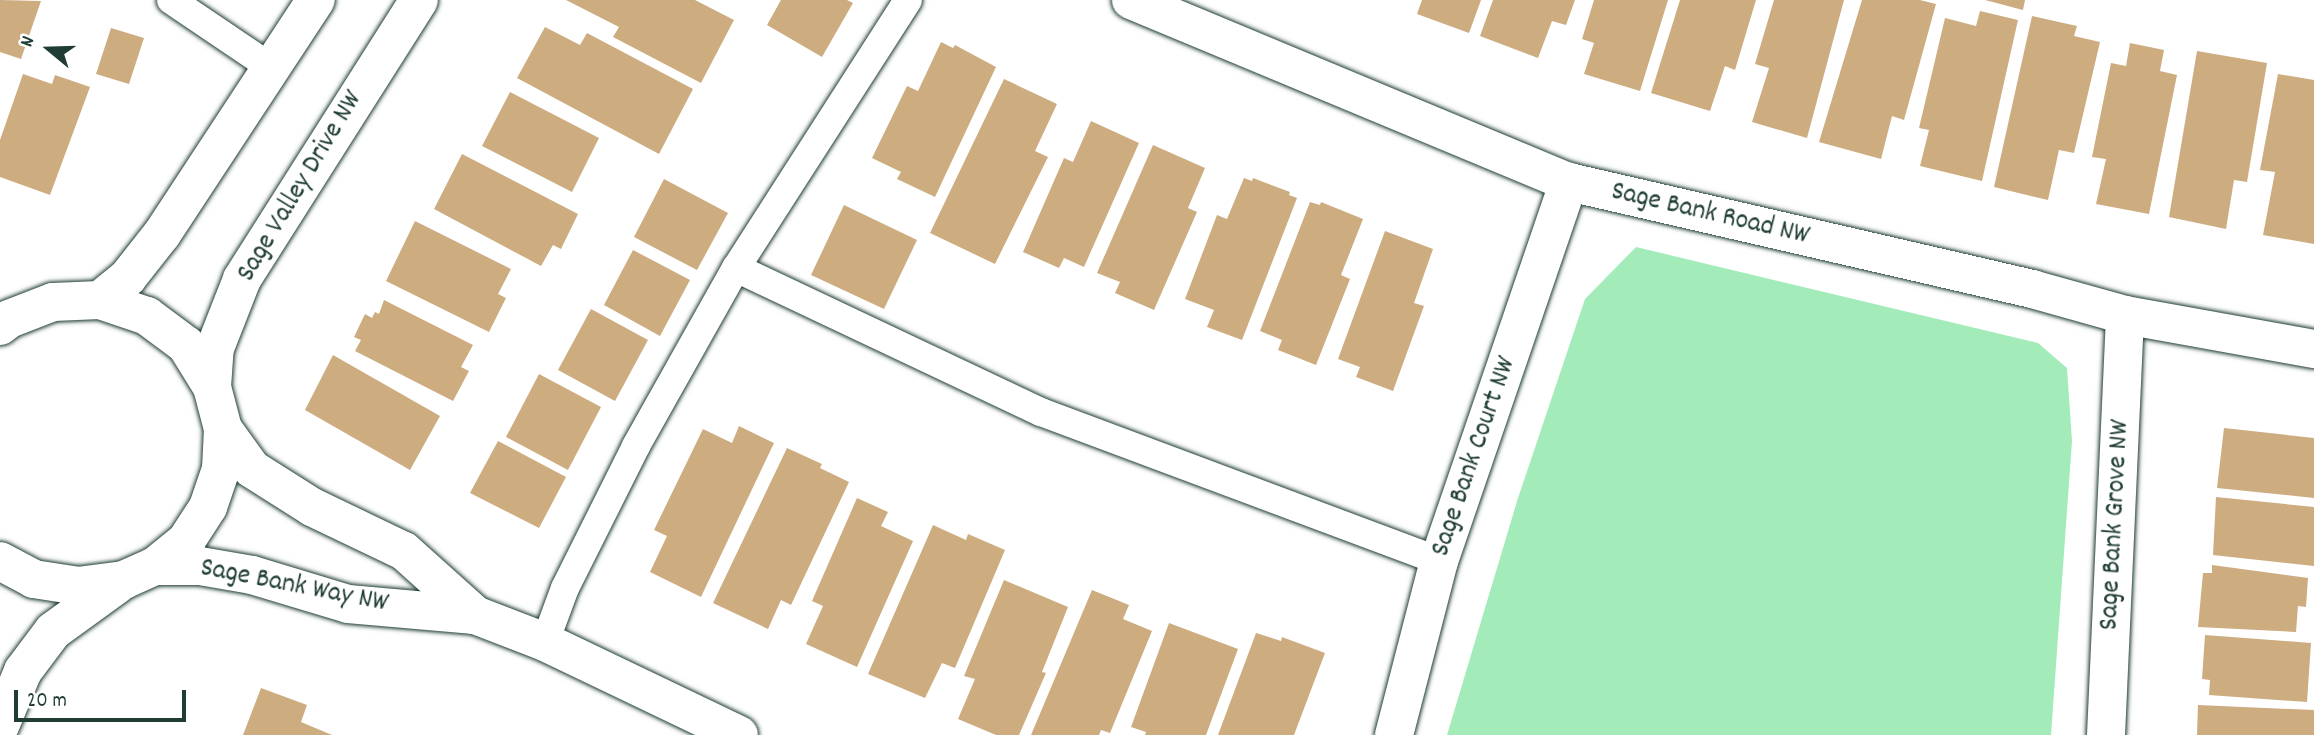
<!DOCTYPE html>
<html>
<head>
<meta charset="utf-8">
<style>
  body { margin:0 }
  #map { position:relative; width:2314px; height:735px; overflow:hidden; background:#fff; font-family:Dekko,sans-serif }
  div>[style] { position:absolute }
  .green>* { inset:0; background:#a3ecba }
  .building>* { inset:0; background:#cdac80 }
  .roads { filter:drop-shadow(0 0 2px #1f3d34) drop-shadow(0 0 2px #1f3d34) }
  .lane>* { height:28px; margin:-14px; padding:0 14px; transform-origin:14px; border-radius:14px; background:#fff }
  .street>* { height:38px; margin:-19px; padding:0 19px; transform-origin:19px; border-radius:19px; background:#fff }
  span { translate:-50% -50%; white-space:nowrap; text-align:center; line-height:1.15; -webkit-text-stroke:5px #fff; paint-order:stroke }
  .street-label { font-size:28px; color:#1f3d34 }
  .north { position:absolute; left:14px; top:14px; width:70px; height:70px; -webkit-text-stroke:5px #fff; paint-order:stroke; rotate:289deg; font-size:19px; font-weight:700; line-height:28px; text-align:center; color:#1f3d34 }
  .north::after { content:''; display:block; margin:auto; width:24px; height:32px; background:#1f3d34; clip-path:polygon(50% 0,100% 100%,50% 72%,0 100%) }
  .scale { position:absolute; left:14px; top:690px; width:172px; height:32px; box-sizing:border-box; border:4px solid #1f3d34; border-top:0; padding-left:9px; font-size:21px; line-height:24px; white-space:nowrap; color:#1f3d34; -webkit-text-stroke:5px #fff; paint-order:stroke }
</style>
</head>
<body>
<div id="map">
  <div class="green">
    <i style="clip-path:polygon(1636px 247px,2038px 343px,2067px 368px,2072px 441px,2051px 735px,1447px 735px,1518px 498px,1585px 299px)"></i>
  </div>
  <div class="building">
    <i style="clip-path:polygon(0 0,41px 1px,21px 59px,0 52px)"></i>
    <i style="clip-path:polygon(566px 0,695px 0,734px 20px,701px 83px,613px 37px,619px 27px)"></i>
    <i style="clip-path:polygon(781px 0,847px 0,853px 3px,822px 57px,767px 25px)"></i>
    <i style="clip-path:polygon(1422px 0,1481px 0,1469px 33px,1417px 14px)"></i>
    <i style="clip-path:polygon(1493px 0,1575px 0,1566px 25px,1552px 21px,1538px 58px,1480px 36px)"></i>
    <i style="clip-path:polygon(1594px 0,1668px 0,1640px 91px,1584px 74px,1594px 43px,1582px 39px)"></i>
    <i style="clip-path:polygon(1680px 0,1756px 0,1735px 70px,1725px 66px,1710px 111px,1651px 93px)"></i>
    <i style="clip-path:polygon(1774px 0,1844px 0,1807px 138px,1752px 122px,1769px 68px,1755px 64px)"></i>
    <i style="clip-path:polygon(1862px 0,1920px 0,1936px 4px,1904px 120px,1892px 116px,1881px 159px,1819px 142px)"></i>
    <i style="clip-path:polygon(1985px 0,2025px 0,2023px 10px)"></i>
    <i style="clip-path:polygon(1980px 11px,2018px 20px,1982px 181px,1920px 166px,1929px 130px,1919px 128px,1945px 18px,1976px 26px)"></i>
    <i style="clip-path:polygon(2032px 16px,2077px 26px,2074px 36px,2100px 42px,2074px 153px,2059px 150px,2048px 200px,1994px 187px)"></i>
    <i style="clip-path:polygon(545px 27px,580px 45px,587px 33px,693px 89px,659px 154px,517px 78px)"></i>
    <i style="clip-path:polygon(111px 28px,144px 38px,129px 84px,96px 74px)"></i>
    <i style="clip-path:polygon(941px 42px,953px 48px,955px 45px,996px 67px,935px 197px,897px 179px,901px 172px,872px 158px,907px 86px,918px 91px)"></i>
    <i style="clip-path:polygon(2130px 43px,2164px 50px,2160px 71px,2177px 75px,2149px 214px,2096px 204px,2106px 159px,2092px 157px,2111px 63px,2126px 66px)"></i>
    <i style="clip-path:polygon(2197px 51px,2267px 63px,2247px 182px,2234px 180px,2226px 229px,2169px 217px)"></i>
    <i style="clip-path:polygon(23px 74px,52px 84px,55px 75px,90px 87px,50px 195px,0 177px,0 140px)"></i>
    <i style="clip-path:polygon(2278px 74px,2314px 80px,2314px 244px,2263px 235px,2275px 172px,2260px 170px)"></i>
    <i style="clip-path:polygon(1004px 79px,1057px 104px,1035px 151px,1048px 157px,995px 264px,930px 233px)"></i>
    <i style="clip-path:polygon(510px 92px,599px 138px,572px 192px,482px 146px)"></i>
    <i style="clip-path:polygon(1091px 121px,1139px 143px,1084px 267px,1064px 258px,1059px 268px,1023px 252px,1064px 158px,1073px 162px)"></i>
    <i style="clip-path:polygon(1153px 145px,1205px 168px,1188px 208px,1197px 212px,1154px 310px,1115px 293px,1120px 282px,1097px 273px)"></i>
    <i style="clip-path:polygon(462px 154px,578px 214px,561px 249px,553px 245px,541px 266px,434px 209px)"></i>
    <i style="clip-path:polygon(1244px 178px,1252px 181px,1253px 178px,1290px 192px,1289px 195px,1297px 198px,1242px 340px,1207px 327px,1214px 310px,1185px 299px,1217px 215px,1227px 219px)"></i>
    <i style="clip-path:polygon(664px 179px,728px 213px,697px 270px,634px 237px)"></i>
    <i style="clip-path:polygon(1310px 202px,1320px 205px,1321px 202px,1363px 219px,1341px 275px,1350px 279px,1316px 365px,1278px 350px,1282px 340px,1260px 331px)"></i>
    <i style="clip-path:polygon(844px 205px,917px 240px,884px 309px,811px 275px)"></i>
    <i style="clip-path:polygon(415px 221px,511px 269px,498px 294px,506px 298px,489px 332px,386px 281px)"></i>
    <i style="clip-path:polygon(1385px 231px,1433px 249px,1414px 303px,1424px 306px,1393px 391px,1356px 377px,1360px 367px,1338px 359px)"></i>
    <i style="clip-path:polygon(633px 250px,690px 280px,660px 336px,604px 305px)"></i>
    <i style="clip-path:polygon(384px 300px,473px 345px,461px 367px,469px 371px,453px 401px,355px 351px,361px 340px,354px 337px,365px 314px,372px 318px,375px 312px,379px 314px)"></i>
    <i style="clip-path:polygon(591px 309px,648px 340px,615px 401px,558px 370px)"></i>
    <i style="clip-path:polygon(333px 355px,440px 416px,410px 470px,305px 410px)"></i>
    <i style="clip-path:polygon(539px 374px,601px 407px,568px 470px,506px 437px)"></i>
    <i style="clip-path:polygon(739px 426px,774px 443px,701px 597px,650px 572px,667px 536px,654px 530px,703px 429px,732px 443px)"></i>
    <i style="clip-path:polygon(2224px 428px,2314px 438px,2314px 498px,2217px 488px)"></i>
    <i style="clip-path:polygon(498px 441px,566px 477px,539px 528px,470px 493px)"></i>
    <i style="clip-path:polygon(787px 448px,822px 464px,820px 468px,849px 482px,791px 605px,781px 600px,768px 629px,713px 603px)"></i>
    <i style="clip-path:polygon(2216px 497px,2314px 507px,2314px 566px,2213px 555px)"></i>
    <i style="clip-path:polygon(857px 498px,888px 512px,881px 526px,913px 541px,857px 667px,806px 644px,823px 606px,812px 601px)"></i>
    <i style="clip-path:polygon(933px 525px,966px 540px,968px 534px,1005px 550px,955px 668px,942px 663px,925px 698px,868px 674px)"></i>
    <i style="clip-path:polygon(2212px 565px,2308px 578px,2306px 607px,2298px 606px,2296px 632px,2198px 627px,2203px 573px,2212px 573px)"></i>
    <i style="clip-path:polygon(1004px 580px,1068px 607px,1042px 672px,1046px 673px,1019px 735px,996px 735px,958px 719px,975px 679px,964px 676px)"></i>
    <i style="clip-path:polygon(1092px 590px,1129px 605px,1123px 619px,1152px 631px,1110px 733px,1101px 730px,1099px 735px,1031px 735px)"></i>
    <i style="clip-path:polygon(1169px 623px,1238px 649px,1206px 735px,1145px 735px,1146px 732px,1131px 727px)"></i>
    <i style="clip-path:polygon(1256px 633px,1281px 641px,1282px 637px,1325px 653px,1294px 735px,1218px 735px)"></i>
    <i style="clip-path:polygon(2205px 635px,2311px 643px,2307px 702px,2209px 695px,2210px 680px,2202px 679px)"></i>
    <i style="clip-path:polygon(261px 688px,307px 705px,301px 722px,332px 735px,243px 735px)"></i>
    <i style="clip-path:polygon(2198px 705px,2314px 710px,2314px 735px,2197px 735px)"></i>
  </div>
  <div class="roads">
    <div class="lane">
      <i style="left:171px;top:0;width:122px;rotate:34deg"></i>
      <i style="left:736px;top:268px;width:337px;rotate:25.3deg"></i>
      <i style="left:1041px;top:412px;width:425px;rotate:20.5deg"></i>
      <i style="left:545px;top:642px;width:58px;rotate:-69.7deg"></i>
      <i style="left:565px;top:588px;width:159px;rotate:-63.4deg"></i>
      <i style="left:636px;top:446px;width:204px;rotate:-60.7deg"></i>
      <i style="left:736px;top:268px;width:318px;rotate:-57.3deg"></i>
    </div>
    <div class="street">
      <i style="left:1131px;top:0;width:474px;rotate:22.6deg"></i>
      <i style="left:1569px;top:182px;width:475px;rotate:13deg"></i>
      <i style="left:2032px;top:289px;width:97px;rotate:15.6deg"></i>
      <i style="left:2125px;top:315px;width:192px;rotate:10.2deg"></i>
      <i style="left:100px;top:300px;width:36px;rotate:-39deg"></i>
      <i style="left:128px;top:277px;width:55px;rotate:-51.7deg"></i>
      <i style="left:162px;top:234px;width:280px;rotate:-56.7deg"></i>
      <i style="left:0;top:326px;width:11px;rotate:-38deg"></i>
      <i style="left:9px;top:319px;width:47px;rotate:-21.1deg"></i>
      <i style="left:53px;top:302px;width:47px;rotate:-2.4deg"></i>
      <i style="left:100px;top:300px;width:50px;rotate:18.8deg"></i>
      <i style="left:147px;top:316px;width:49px;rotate:36.6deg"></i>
      <i style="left:186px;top:345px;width:49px;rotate:58.2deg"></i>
      <i style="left:212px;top:387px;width:43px;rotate:75.3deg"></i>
      <i style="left:223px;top:429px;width:40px;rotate:92.9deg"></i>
      <i style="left:221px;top:469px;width:40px;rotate:108.9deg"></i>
      <i style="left:208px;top:507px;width:40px;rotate:122.9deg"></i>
      <i style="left:186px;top:541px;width:40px;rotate:141deg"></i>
      <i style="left:155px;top:566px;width:34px;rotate:156deg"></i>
      <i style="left:124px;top:580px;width:45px;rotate:172.4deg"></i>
      <i style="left:79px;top:586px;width:46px;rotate:-171.2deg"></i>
      <i style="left:34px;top:579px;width:38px;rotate:-152deg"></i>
      <i style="left:212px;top:387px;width:39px;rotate:-86deg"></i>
      <i style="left:215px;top:348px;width:74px;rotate:-68.6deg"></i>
      <i style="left:242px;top:279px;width:330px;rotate:-57.6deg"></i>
      <i style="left:223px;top:429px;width:49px;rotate:54.1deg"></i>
      <i style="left:252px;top:469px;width:71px;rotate:32.3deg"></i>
      <i style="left:312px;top:507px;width:102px;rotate:25.6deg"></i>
      <i style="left:404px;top:551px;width:96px;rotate:42deg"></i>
      <i style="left:155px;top:566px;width:45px"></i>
      <i style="left:200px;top:566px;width:53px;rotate:9.8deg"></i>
      <i style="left:252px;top:575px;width:100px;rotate:16.8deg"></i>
      <i style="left:348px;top:604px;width:127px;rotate:5deg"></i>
      <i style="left:475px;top:615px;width:75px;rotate:21.1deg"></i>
      <i style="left:545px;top:642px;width:215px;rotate:25.6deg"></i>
      <i style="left:0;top:726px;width:60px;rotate:-67.3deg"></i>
      <i style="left:23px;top:671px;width:50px;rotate:-53.1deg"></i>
      <i style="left:53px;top:631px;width:80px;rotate:-35.9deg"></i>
      <i style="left:1394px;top:735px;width:180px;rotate:-75.5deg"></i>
      <i style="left:1439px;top:561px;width:401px;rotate:-71.1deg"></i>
      <i style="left:2106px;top:735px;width:420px;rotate:-87.4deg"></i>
    </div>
  </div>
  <div class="street-label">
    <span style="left:301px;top:187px;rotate:-59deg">Sage Valley Drive NW</span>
    <span style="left:1710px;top:215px;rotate:13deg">Sage Bank Road NW</span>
    <span style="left:1475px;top:457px;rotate:-71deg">Sage Bank Court NW</span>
    <span style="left:2116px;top:525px;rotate:-87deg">Sage Bank Grove NW</span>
    <span style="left:294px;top:587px;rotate:11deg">Sage Bank Way NW</span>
  </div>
  <div class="north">N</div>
  <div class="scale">20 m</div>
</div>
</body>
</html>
